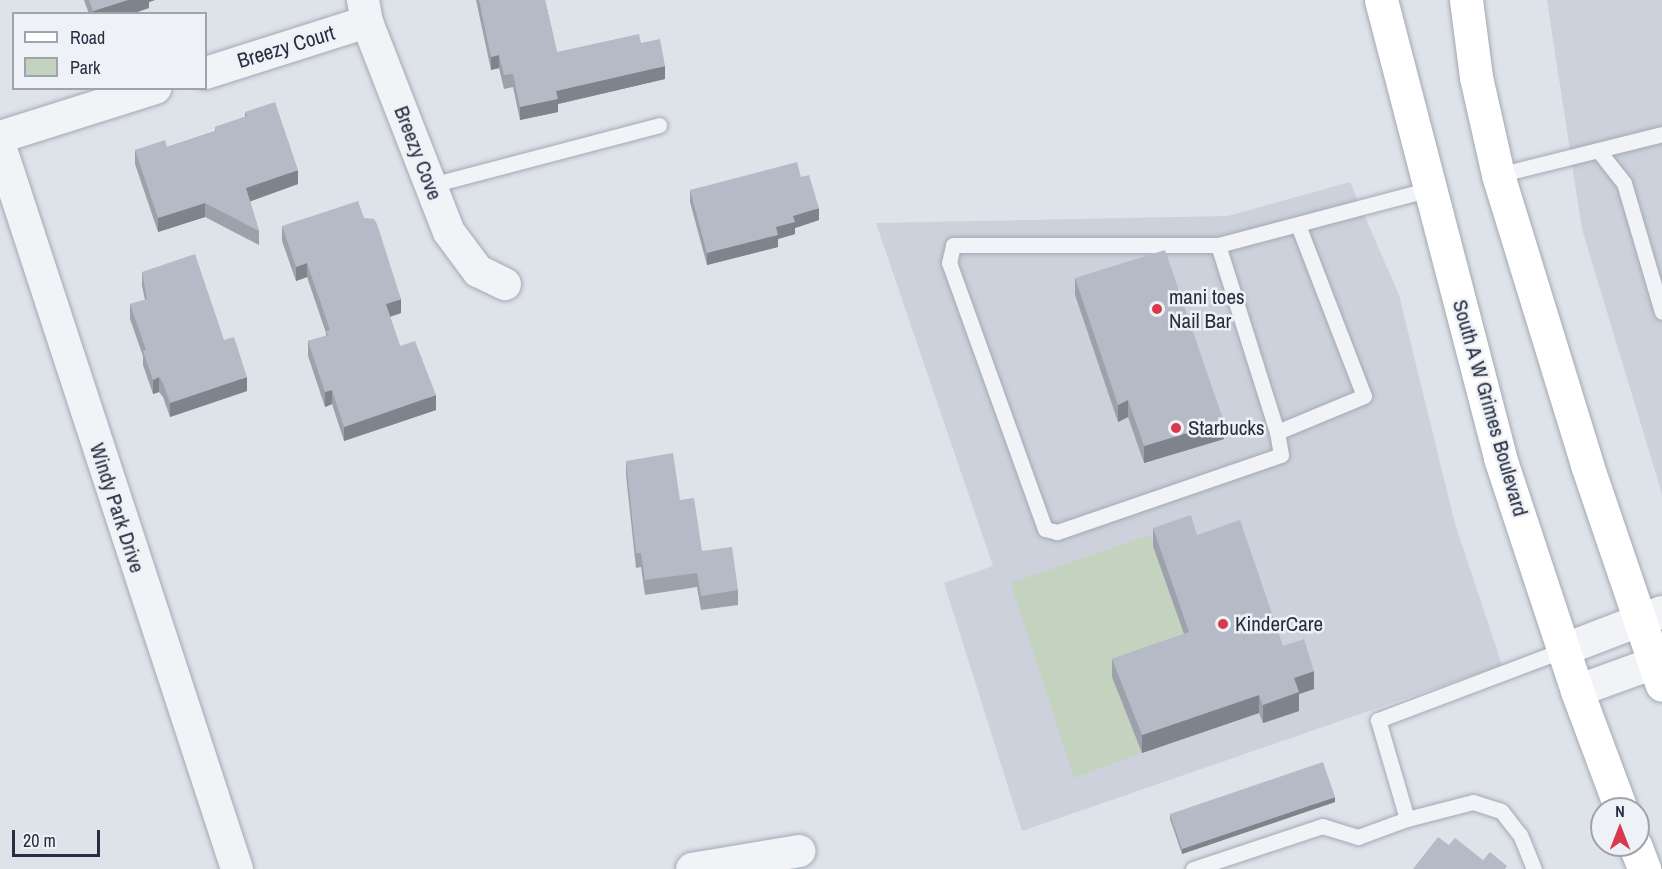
<!DOCTYPE html>
<html>
<head>
<meta charset="utf-8">
<style>
  body { margin:0 }
  #map { position:relative; width:1662px; height:869px; overflow:hidden; background:#dee2e9; font-family:"Archivo Narrow",sans-serif }
  div>[style] { position:absolute }
  .built>* { inset:0; background:#ccd1db }
  .green>* { inset:0; background:#c4d3bf }
  .roads { filter:drop-shadow(0 0 2px #a3a9b3) drop-shadow(0 0 2px #a3a9b3) }
  .service>* { height:15px; margin:-7.5px; padding:0 7.5px; transform-origin:7.5px; border-radius:7.5px; background:#f1f3f7 }
  .minor>* { height:32px; margin:-16px; padding:0 16px; transform-origin:16px; border-radius:16px; background:#f1f3f7 }
  .secondary>* { height:33px; margin:-16.5px; padding:0 16.5px; transform-origin:16.5px; border-radius:16.5px; background:#fff }
  .wall>* { inset:0; background:#9ca1aa }
  .shaded-wall>* { inset:0; background:#7f838b }
  .building>* { inset:0; background:#b5bbc6 }
  .dots>* { width:16px; height:16px; translate:-50% -50%; box-sizing:border-box; border:3px solid #eef1f6; border-radius:50% }
  span { translate:-50% -50%; white-space:nowrap; text-align:center; line-height:1.15; -webkit-text-stroke:5px #eef1f6; paint-order:stroke }
  .street-label { font-size:21px; color:#262f41 }
  .poi-label { font-size:21px; color:#262f41 }
  .left { translate:0 -50%; text-align:left }
  .legend { position:absolute; left:12px; top:12px; width:195px; height:78px; box-sizing:border-box; background:#eef1f6; border:2px solid #9ea3ae; margin:0; padding:8px 10px; list-style:none; font-size:18px; color:#262f41 }
  .legend li { display:flex; align-items:center; gap:12px; height:30px }
  .legend b { width:30px; border:2px solid #9ea3ae }
  .north { position:absolute; left:1590px; top:797px; width:60px; height:60px; box-sizing:border-box; background:#eef1f6; border:2px solid #9ea3ae; border-radius:50%; rotate:0deg; font-size:16px; font-weight:700; line-height:24px; text-align:center; color:#262f41 }
  .north::after { content:''; display:block; margin:auto; width:21px; height:27px; background:#d8394f; clip-path:polygon(50% 0,100% 100%,50% 72%,0 100%) }
  .scale { position:absolute; left:12px; top:830px; width:88px; height:27px; box-sizing:border-box; border:3px solid #262f41; border-top:0; padding-left:8px; font-size:18px; line-height:21px; white-space:nowrap; color:#262f41; -webkit-text-stroke:4px #eef1f6; paint-order:stroke }
</style>
</head>
<body>
<div id="map">
  <div class="built">
    <i style="clip-path:polygon(1547px 0,1662px 0,1662px 494px,1582px 229px)"></i>
    <i style="clip-path:polygon(1350px 182px,1399px 295px,1455px 524px,1502px 665px,1022px 831px,944px 583px,993px 566px,876px 223px,1228px 216px)"></i>
  </div>
  <div class="green">
    <i style="clip-path:polygon(1150px 535px,1189px 650px,1112px 677px,1142px 753px,1074px 778px,1011px 583px)"></i>
  </div>
  <div class="roads">
    <div class="service">
      <i style="left:1598px;top:150px;width:42px;rotate:51.8deg"></i>
      <i style="left:1624px;top:183px;width:134px;rotate:73.6deg"></i>
      <i style="left:1498px;top:175px;width:169px;rotate:-14deg"></i>
      <i style="left:431px;top:185px;width:236px;rotate:-14.7deg"></i>
      <i style="left:1298px;top:225px;width:183px;rotate:68.9deg"></i>
      <i style="left:1364px;top:396px;width:94px;rotate:157.5deg"></i>
      <i style="left:1277px;top:432px;width:23px;rotate:80deg"></i>
      <i style="left:1281px;top:455px;width:237px;rotate:161deg"></i>
      <i style="left:1057px;top:532px;width:12px;rotate:-166deg"></i>
      <i style="left:1045px;top:529px;width:283px;rotate:-109.8deg"></i>
      <i style="left:949px;top:263px;width:18px;rotate:-77deg"></i>
      <i style="left:953px;top:245px;width:265px"></i>
      <i style="left:1218px;top:245px;width:219px;rotate:-14.8deg"></i>
      <i style="left:1218px;top:245px;width:196px;rotate:72.5deg"></i>
      <i style="left:1193px;top:869px;width:136px;rotate:-18.4deg"></i>
      <i style="left:1322px;top:826px;width:38px;rotate:17deg"></i>
      <i style="left:1358px;top:837px;width:52px;rotate:-20.2deg"></i>
      <i style="left:1534px;top:869px;width:37px;rotate:-112deg"></i>
      <i style="left:1520px;top:835px;width:31px;rotate:-128deg"></i>
      <i style="left:1501px;top:811px;width:29px;rotate:-162deg"></i>
      <i style="left:1473px;top:802px;width:68px;rotate:165.6deg"></i>
      <i style="left:1407px;top:819px;width:103px;rotate:-106.3deg"></i>
      <i style="left:1378px;top:720px;width:198px;rotate:-20.7deg"></i>
    </div>
    <div class="minor">
      <i style="left:363px;top:0;width:22px;rotate:80deg"></i>
      <i style="left:367px;top:22px;width:225px;rotate:68.7deg"></i>
      <i style="left:449px;top:232px;width:49px;rotate:53.4deg"></i>
      <i style="left:478px;top:271px;width:30px;rotate:26deg"></i>
      <i style="left:206px;top:73px;width:169px;rotate:-17.6deg"></i>
      <i style="left:0;top:137px;width:163px;rotate:-17.5deg"></i>
      <i style="left:0;top:146px;width:761px;rotate:71.85deg"></i>
      <i style="left:1563px;top:650px;width:106px;rotate:-21deg"></i>
      <i style="left:1577px;top:691px;width:90px;rotate:-20deg"></i>
      <i style="left:692px;top:869px;width:109px;rotate:-9.5deg"></i>
    </div>
    <div class="secondary">
      <i style="left:1381px;top:0;width:473px;rotate:75.4deg"></i>
      <i style="left:1500px;top:458px;width:245px;rotate:71.7deg"></i>
      <i style="left:1577px;top:691px;width:126px;rotate:69.6deg"></i>
      <i style="left:1466px;top:0;width:78px;rotate:82.6deg"></i>
      <i style="left:1476px;top:77px;width:100px;rotate:77.3deg"></i>
      <i style="left:1498px;top:175px;width:303px;rotate:72.9deg"></i>
      <i style="left:1587px;top:465px;width:232px;rotate:71.2deg"></i>
      <i style="left:1635px;top:845px;width:26px;rotate:69deg"></i>
    </div>
  </div>
  <div class="wall">
    <i style="clip-path:polygon(84px 0,155px 0,149px 2px,149px 8px,131px 14px,89px 14px)"></i>
    <i style="clip-path:polygon(476px 0,545px 0,557px 52px,641px 43px,665px 79px,558px 104px,558px 112px,520px 120px,513px 87px,504px 89px,499px 68px,491px 70px)"></i>
    <i style="clip-path:polygon(245px 112px,298px 184px,250px 201px,259px 231px,259px 245px,205px 217px,158px 232px,135px 164px,135px 150px,167px 147px,215px 131px,215px 127px,245px 117px)"></i>
    <i style="clip-path:polygon(801px 177px,819px 220px,795px 228px,795px 234px,778px 239px,778px 247px,707px 265px,690px 202px,690px 190px)"></i>
    <i style="clip-path:polygon(364px 218px,401px 313px,390px 317px,400px 346px,436px 410px,344px 441px,332px 404px,325px 407px,308px 356px,308px 341px,326px 336px,326px 333px,307px 277px,296px 281px,282px 241px,282px 226px)"></i>
    <i style="clip-path:polygon(142px 272px,224px 340px,247px 391px,170px 417px,163px 397px,159px 392px,153px 394px,143px 365px,143px 356px,130px 319px,130px 304px,145px 300px,142px 286px)"></i>
    <i style="clip-path:polygon(1075px 278px,1224px 439px,1144px 463px,1128px 417px,1118px 422px,1075px 295px)"></i>
    <i style="clip-path:polygon(626px 461px,702px 551px,738px 590px,738px 605px,701px 610px,697px 587px,645px 595px,641px 567px,636px 568px,626px 475px)"></i>
    <i style="clip-path:polygon(1153px 528px,1197px 535px,1283px 646px,1314px 689px,1299px 694px,1299px 711px,1263px 723px,1259px 713px,1142px 753px,1112px 677px,1112px 659px,1184px 634px,1153px 546px)"></i>
    <i style="clip-path:polygon(1335px 802px,1182px 854px,1170px 819px,1170px 814px)"></i>
  </div>
  <div class="shaded-wall">
    <i style="clip-path:polygon(128px 0,155px 0,149px 2px,149px 8px,131px 14px,93px 14px,93px 11px)"></i>
    <i style="clip-path:polygon(499px 55px,499px 68px,491px 70px,491px 57px)"></i>
    <i style="clip-path:polygon(665px 66px,665px 79px,558px 104px,558px 112px,520px 120px,520px 107px,556px 91px)"></i>
    <i style="clip-path:polygon(298px 170px,298px 184px,246px 203px,246px 188px)"></i>
    <i style="clip-path:polygon(205px 203px,205px 217px,158px 232px,158px 218px)"></i>
    <i style="clip-path:polygon(819px 208px,819px 220px,795px 228px,795px 234px,778px 239px,778px 247px,707px 265px,707px 253px,776px 227px,793px 216px)"></i>
    <i style="clip-path:polygon(307px 263px,307px 277px,296px 281px,296px 267px)"></i>
    <i style="clip-path:polygon(401px 299px,401px 313px,386px 318px,386px 304px)"></i>
    <i style="clip-path:polygon(159px 377px,159px 392px,153px 394px,153px 380px)"></i>
    <i style="clip-path:polygon(247px 377px,247px 391px,170px 417px,170px 403px)"></i>
    <i style="clip-path:polygon(332px 390px,332px 404px,325px 407px,325px 392px)"></i>
    <i style="clip-path:polygon(436px 395px,436px 410px,344px 441px,344px 427px)"></i>
    <i style="clip-path:polygon(1128px 400px,1128px 417px,1118px 422px,1118px 405px)"></i>
    <i style="clip-path:polygon(1224px 422px,1224px 439px,1144px 463px,1144px 446px)"></i>
    <i style="clip-path:polygon(1314px 671px,1314px 689px,1299px 694px,1299px 711px,1263px 723px,1263px 705px,1294px 678px)"></i>
    <i style="clip-path:polygon(1259px 695px,1259px 713px,1142px 753px,1142px 735px)"></i>
    <i style="clip-path:polygon(1335px 797px,1335px 802px,1182px 854px,1182px 849px)"></i>
  </div>
  <div class="building">
    <i style="clip-path:polygon(89px 0,128px 0,93px 11px)"></i>
    <i style="clip-path:polygon(479px 0,545px 0,557px 52px,639px 34px,641px 43px,660px 39px,665px 66px,556px 91px,558px 99px,520px 107px,513px 74px,504px 75px,499px 55px,491px 57px)"></i>
    <i style="clip-path:polygon(275px 102px,298px 170px,246px 188px,259px 231px,205px 203px,158px 218px,135px 150px,165px 140px,167px 147px,216px 131px,215px 127px,247px 116px,245px 112px)"></i>
    <i style="clip-path:polygon(797px 162px,801px 177px,809px 175px,819px 208px,793px 216px,795px 222px,776px 227px,778px 235px,707px 253px,690px 190px)"></i>
    <i style="clip-path:polygon(358px 201px,364px 218px,374px 219px,377px 224px,401px 299px,386px 304px,400px 346px,415px 341px,436px 395px,344px 427px,332px 390px,325px 392px,308px 341px,328px 335px,326px 331px,330px 330px,307px 263px,296px 267px,282px 226px)"></i>
    <i style="clip-path:polygon(1165px 250px,1224px 422px,1144px 446px,1128px 400px,1118px 405px,1075px 278px)"></i>
    <i style="clip-path:polygon(195px 254px,224px 340px,234px 337px,247px 377px,170px 403px,163px 383px,159px 377px,153px 380px,143px 351px,146px 350px,130px 304px,147px 299px,142px 272px)"></i>
    <i style="clip-path:polygon(673px 453px,680px 500px,694px 498px,702px 551px,732px 547px,738px 590px,701px 596px,697px 573px,645px 580px,641px 553px,636px 553px,626px 461px)"></i>
    <i style="clip-path:polygon(1191px 515px,1197px 535px,1240px 520px,1283px 646px,1304px 639px,1314px 671px,1294px 678px,1299px 692px,1263px 705px,1259px 695px,1142px 735px,1112px 659px,1189px 632px,1153px 528px)"></i>
    <i style="clip-path:polygon(1323px 762px,1335px 797px,1182px 849px,1170px 814px)"></i>
    <i style="clip-path:polygon(1438px 837px,1449px 845px,1455px 838px,1483px 860px,1490px 852px,1507px 866px,1505px 869px,1413px 869px)"></i>
  </div>
  <div class="dots">
    <i style="left:1157px;top:309px;background:#d8394f"></i>
    <i style="left:1176px;top:428px;background:#d8394f"></i>
    <i style="left:1223px;top:624px;background:#d8394f"></i>
  </div>
  <div class="street-label">
    <span style="left:286px;top:47px;rotate:-17deg">Breezy Court</span>
    <span style="left:418px;top:153px;rotate:69deg">Breezy Cove</span>
    <span style="left:1490px;top:408px;rotate:74deg">South A W Grimes Boulevard</span>
    <span style="left:117px;top:508px;rotate:72deg">Windy Park Drive</span>
  </div>
  <div class="poi-label">
    <span class="left" style="left:1169px;top:309px">mani toes<br>Nail Bar</span>
    <span class="left" style="left:1188px;top:428px">Starbucks</span>
    <span class="left" style="left:1235px;top:624px">KinderCare</span>
  </div>
  <ul class="legend">
  <li><b style="height:8px;background:#fff"></b>Road</li>
  <li><b style="height:16px;background:#c4d3bf"></b>Park</li>
  </ul>
  <div class="north">N</div>
  <div class="scale">20 m</div>
</div>
</body>
</html>
